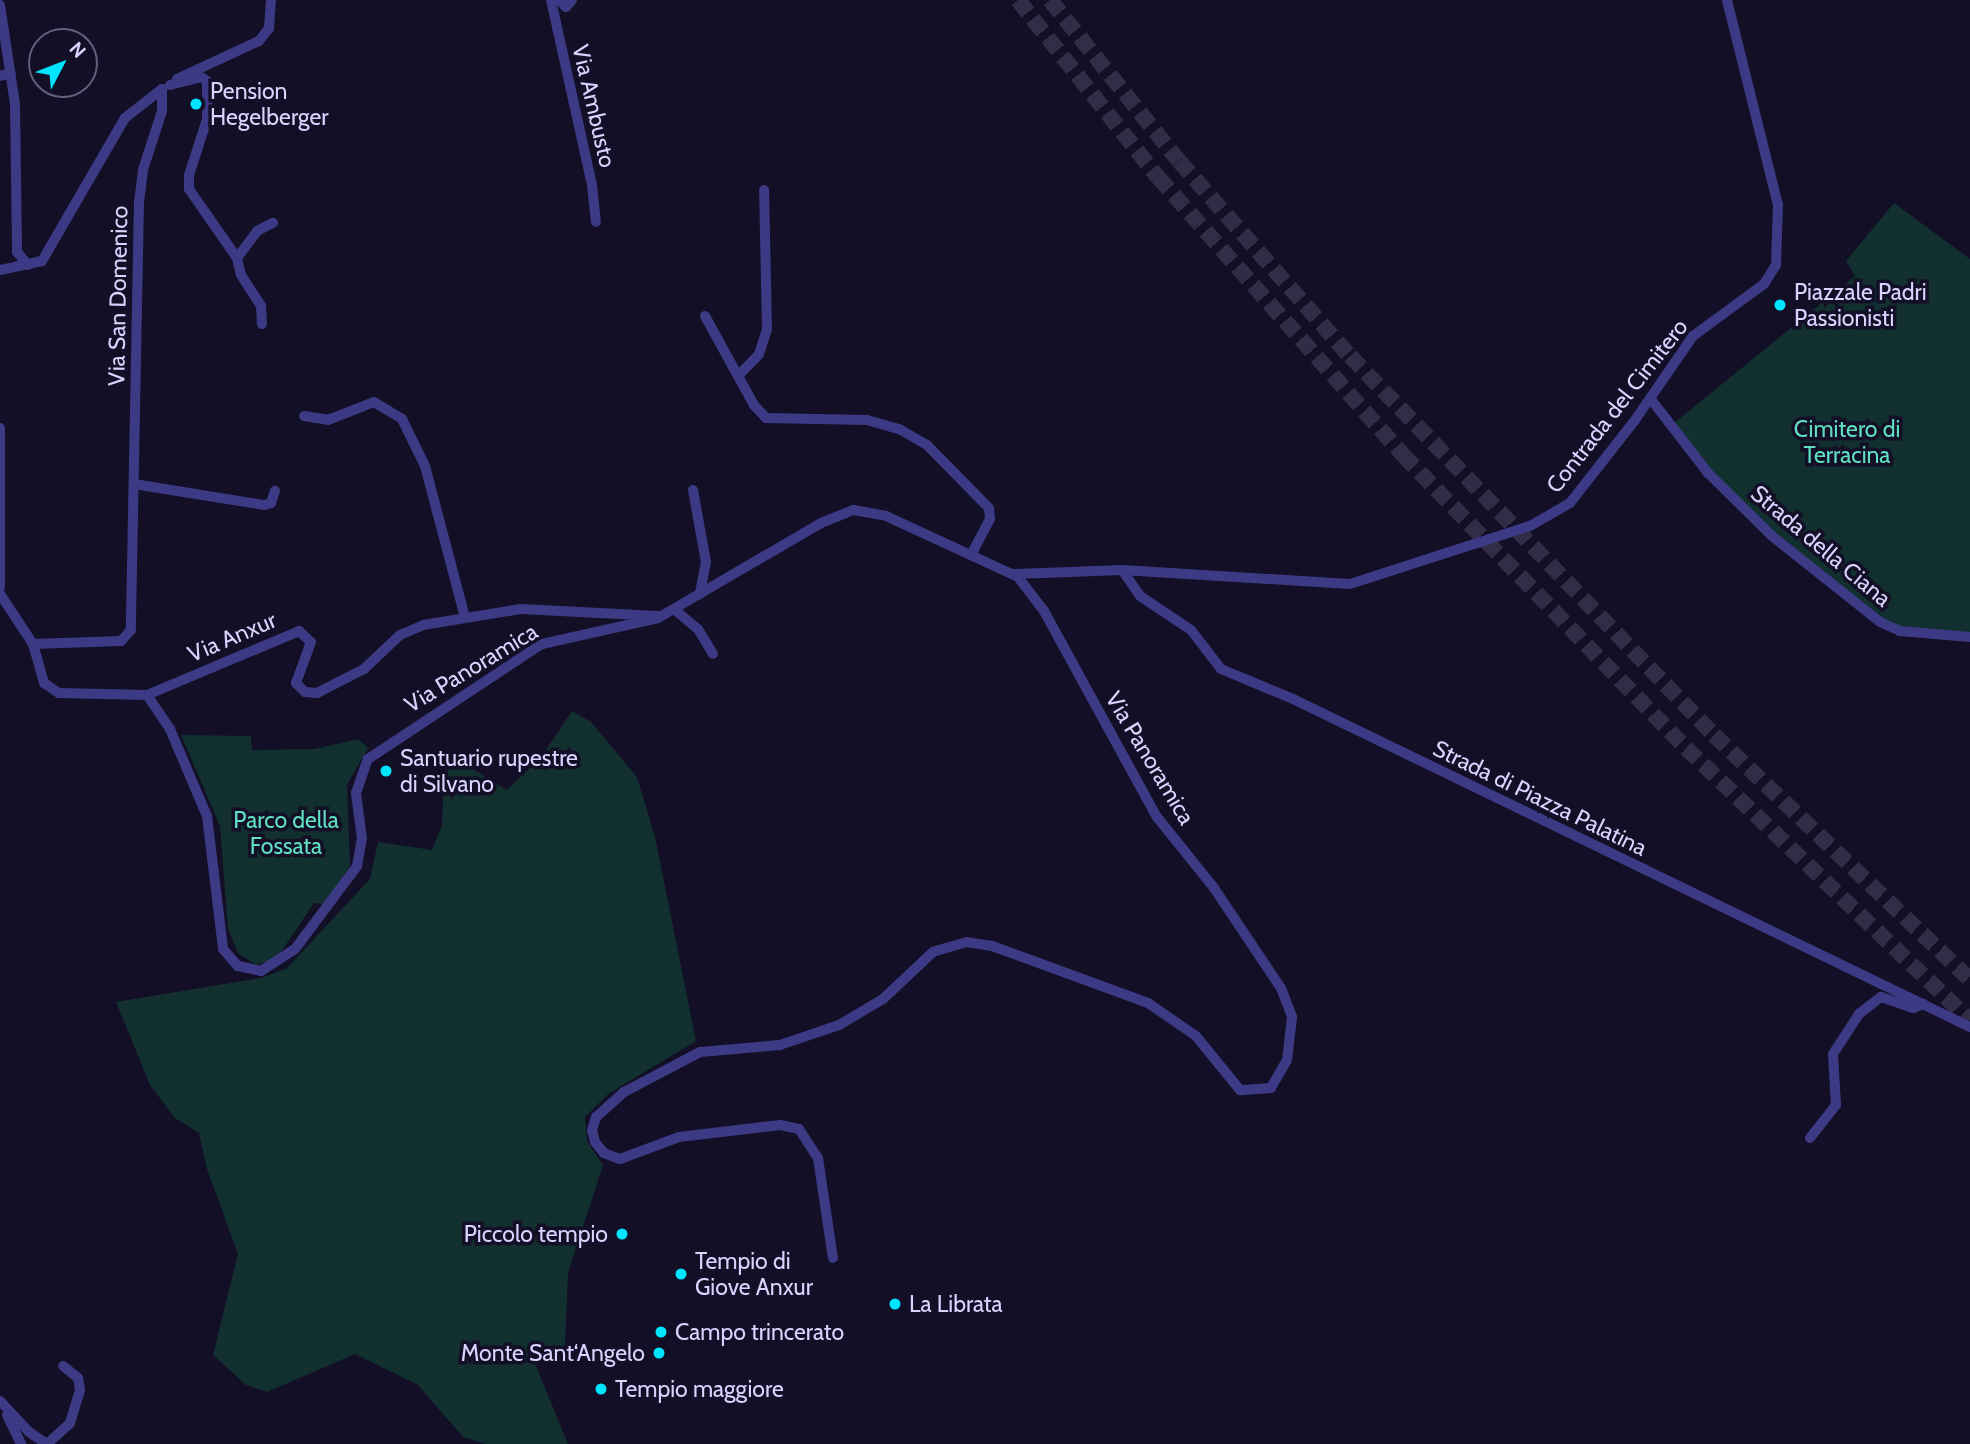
<!DOCTYPE html>
<html>
<head>
<meta charset="utf-8">
<style>
  body { margin:0 }
  #map { position:relative; width:1970px; height:1444px; overflow:hidden; background:#130f26; font-family:Cabin,sans-serif }
  div>[style] { position:absolute }
  .green>* { inset:0; background:#12302f }
  .trunk-tunnel>* { height:16px; margin-top:-8px; transform-origin:0; background:repeating-linear-gradient(90deg,#312d47 0 16px,transparent 0 24px) }
  .minor>* { height:10px; margin:-5px; padding:0 5px; transform-origin:5px; border-radius:5px; background:#3d3a85 }
  .dots>* { width:19px; height:19px; translate:-50% -50%; box-sizing:border-box; border:4px solid #130f26; border-radius:50% }
  span { translate:-50% -50%; white-space:nowrap; text-align:center; line-height:1.15; -webkit-text-stroke:7px #130f26; paint-order:stroke }
  .poi-label { font-size:23px; color:#d9d4ff }
  .left { translate:0 -50%; text-align:left }
  .right { translate:-100% -50%; text-align:right }
  .street-label { font-size:23px; color:#d9d4ff }
  .park-label { font-size:23px; color:#5fe0c0 }
  .north { position:absolute; left:28px; top:28px; width:70px; height:70px; box-sizing:border-box; background:#130f26; border:2px solid #625e7d; border-radius:50%; rotate:48deg; font-size:19px; font-weight:700; line-height:28px; text-align:center; color:#d9d4ff }
  .north::after { content:''; display:block; margin:auto; width:24px; height:32px; background:#00e5ff; clip-path:polygon(50% 0,100% 100%,50% 72%,0 100%) }
</style>
</head>
<body>
<div id="map">
  <div class="green">
    <i style="clip-path:polygon(1894px 203px,1970px 259px,1970px 632px,1893px 629px,1783px 550px,1720px 492px,1669px 427px,1855px 276px,1846px 261px)"></i>
    <i style="clip-path:polygon(572px 711px,591px 722px,637px 777px,655px 837px,696px 1041px,608px 1094px,585px 1117px,587px 1141px,603px 1165px,568px 1273px,565px 1345px,534px 1361px,568px 1444px,486px 1444px,463px 1437px,418px 1385px,355px 1354px,267px 1392px,246px 1385px,213px 1355px,238px 1254px,207px 1169px,199px 1133px,175px 1118px,150px 1085px,116px 1002px,260px 978px,286px 969px,370px 879px,378px 842px,432px 850px,442px 825px,445px 752px,507px 790px,542px 756px)"></i>
    <i style="clip-path:polygon(181px 735px,251px 736px,252px 750px,315px 749px,358px 739px,368px 748px,347px 785px,350px 866px,325px 904px,314px 903px,277px 958px,256px 965px,238px 953px,228px 929px,220px 826px)"></i>
  </div>
  <div class="trunk-tunnel">
    <i style="left:1018px;top:0;width:226px;rotate:51.7deg"></i>
    <i style="left:1158px;top:177px;width:371px;rotate:48.6deg"></i>
    <i style="left:1403px;top:455px;width:407px;rotate:46deg"></i>
    <i style="left:1686px;top:748px;width:393px;rotate:43.8deg"></i>
    <i style="left:1050px;top:0;width:206px;rotate:51.3deg"></i>
    <i style="left:1179px;top:161px;width:259px;rotate:48.8deg"></i>
    <i style="left:1350px;top:356px;width:525px;rotate:46.16deg"></i>
    <i style="left:1714px;top:735px;width:354px;rotate:43.7deg"></i>
  </div>
  <div class="minor">
    <i style="left:551px;top:0;width:189px;rotate:77.5deg"></i>
    <i style="left:592px;top:185px;width:37px;rotate:84deg"></i>
    <i style="left:559px;top:0;width:10px;rotate:45deg"></i>
    <i style="left:566px;top:7px;width:9px;rotate:-49deg"></i>
    <i style="left:0;top:5px;width:100px;rotate:81.4deg"></i>
    <i style="left:15px;top:104px;width:148px;rotate:89.2deg"></i>
    <i style="left:17px;top:252px;width:17px;rotate:50deg"></i>
    <i style="left:0;top:76px;width:11px;rotate:-15deg"></i>
    <i style="left:177px;top:79px;width:90px;rotate:-24.9deg"></i>
    <i style="left:259px;top:41px;width:16px;rotate:-52deg"></i>
    <i style="left:269px;top:28px;width:28px;rotate:-86deg"></i>
    <i style="left:170px;top:85px;width:32px;rotate:-14deg"></i>
    <i style="left:201px;top:77px;width:7px;rotate:34deg"></i>
    <i style="left:207px;top:81px;width:38px;rotate:90deg"></i>
    <i style="left:207px;top:119px;width:59px;rotate:107.8deg"></i>
    <i style="left:189px;top:175px;width:14px;rotate:90deg"></i>
    <i style="left:189px;top:189px;width:84px;rotate:55.2deg"></i>
    <i style="left:237px;top:258px;width:17px;rotate:77deg"></i>
    <i style="left:241px;top:275px;width:37px;rotate:57deg"></i>
    <i style="left:261px;top:306px;width:18px;rotate:87deg"></i>
    <i style="left:237px;top:258px;width:34px;rotate:-53deg"></i>
    <i style="left:257px;top:231px;width:18px;rotate:-27deg"></i>
    <i style="left:0;top:270px;width:43px;rotate:-12.1deg"></i>
    <i style="left:42px;top:261px;width:165px;rotate:-59.9deg"></i>
    <i style="left:125px;top:118px;width:47px;rotate:-38.1deg"></i>
    <i style="left:162px;top:89px;width:22px;rotate:90deg"></i>
    <i style="left:162px;top:111px;width:62px;rotate:107.9deg"></i>
    <i style="left:143px;top:170px;width:32px;rotate:97deg"></i>
    <i style="left:139px;top:202px;width:428px;rotate:91.1deg"></i>
    <i style="left:131px;top:630px;width:15px;rotate:132deg"></i>
    <i style="left:121px;top:641px;width:88px;rotate:178deg"></i>
    <i style="left:705px;top:316px;width:102px;rotate:61.2deg"></i>
    <i style="left:754px;top:405px;width:18px;rotate:47deg"></i>
    <i style="left:766px;top:418px;width:101px;rotate:1.1deg"></i>
    <i style="left:867px;top:420px;width:35px;rotate:16deg"></i>
    <i style="left:901px;top:430px;width:30px;rotate:30deg"></i>
    <i style="left:927px;top:445px;width:88px;rotate:45.5deg"></i>
    <i style="left:989px;top:508px;width:11px;rotate:85deg"></i>
    <i style="left:990px;top:519px;width:41px;rotate:117.8deg"></i>
    <i style="left:738px;top:376px;width:30px;rotate:-46deg"></i>
    <i style="left:759px;top:354px;width:25px;rotate:-72deg"></i>
    <i style="left:767px;top:330px;width:140px;rotate:-91.2deg"></i>
    <i style="left:1650px;top:398px;width:95px;rotate:52.3deg"></i>
    <i style="left:1708px;top:473px;width:90px;rotate:44.5deg"></i>
    <i style="left:1772px;top:536px;width:138px;rotate:38.5deg"></i>
    <i style="left:1880px;top:622px;width:22px;rotate:24deg"></i>
    <i style="left:1900px;top:631px;width:70px;rotate:4.9deg"></i>
    <i style="left:304px;top:416px;width:24px;rotate:9deg"></i>
    <i style="left:328px;top:420px;width:49px;rotate:-21.4deg"></i>
    <i style="left:374px;top:402px;width:33px;rotate:31deg"></i>
    <i style="left:402px;top:419px;width:52px;rotate:63.9deg"></i>
    <i style="left:425px;top:466px;width:156px;rotate:75.2deg"></i>
    <i style="left:0;top:428px;width:159px;rotate:90deg"></i>
    <i style="left:134px;top:484px;width:132px;rotate:9.2deg"></i>
    <i style="left:264px;top:505px;width:7px;rotate:-16deg"></i>
    <i style="left:271px;top:503px;width:13px;rotate:-72deg"></i>
    <i style="left:693px;top:490px;width:73px;rotate:79.8deg"></i>
    <i style="left:706px;top:562px;width:33px;rotate:101deg"></i>
    <i style="left:1122px;top:570px;width:32px;rotate:55deg"></i>
    <i style="left:1140px;top:596px;width:61px;rotate:33.7deg"></i>
    <i style="left:1191px;top:630px;width:49px;rotate:52.4deg"></i>
    <i style="left:1221px;top:669px;width:78px;rotate:22.6deg"></i>
    <i style="left:1293px;top:699px;width:752px;rotate:25.85deg"></i>
    <i style="left:1014px;top:574px;width:108px;rotate:-2.1deg"></i>
    <i style="left:1122px;top:570px;width:228px;rotate:3.5deg"></i>
    <i style="left:1350px;top:584px;width:189px;rotate:-17.9deg"></i>
    <i style="left:1530px;top:526px;width:46px;rotate:-29.9deg"></i>
    <i style="left:1570px;top:503px;width:105px;rotate:-51.9deg"></i>
    <i style="left:1635px;top:420px;width:102px;rotate:-55.4deg"></i>
    <i style="left:1693px;top:336px;width:88px;rotate:-36.2deg"></i>
    <i style="left:1764px;top:284px;width:22px;rotate:-58deg"></i>
    <i style="left:1776px;top:265px;width:60px;rotate:-88.1deg"></i>
    <i style="left:1778px;top:205px;width:211px;rotate:-104deg"></i>
    <i style="left:0;top:594px;width:60px;rotate:56.6deg"></i>
    <i style="left:33px;top:644px;width:41px;rotate:74.2deg"></i>
    <i style="left:44px;top:683px;width:18px;rotate:34deg"></i>
    <i style="left:59px;top:693px;width:88px;rotate:1.3deg"></i>
    <i style="left:147px;top:695px;width:165px;rotate:-22.8deg"></i>
    <i style="left:299px;top:631px;width:16px;rotate:43deg"></i>
    <i style="left:311px;top:642px;width:44px;rotate:110.1deg"></i>
    <i style="left:296px;top:683px;width:13px;rotate:45deg"></i>
    <i style="left:305px;top:692px;width:12px;rotate:5deg"></i>
    <i style="left:317px;top:693px;width:53px;rotate:-27.1deg"></i>
    <i style="left:364px;top:669px;width:50px;rotate:-43.4deg"></i>
    <i style="left:400px;top:635px;width:25px;rotate:-23deg"></i>
    <i style="left:423px;top:625px;width:99px;rotate:-9.3deg"></i>
    <i style="left:521px;top:609px;width:137px;rotate:2.9deg"></i>
    <i style="left:675px;top:610px;width:30px;rotate:40deg"></i>
    <i style="left:698px;top:629px;width:29px;rotate:59deg"></i>
    <i style="left:147px;top:695px;width:41px;rotate:55.9deg"></i>
    <i style="left:170px;top:729px;width:95px;rotate:67deg"></i>
    <i style="left:207px;top:816px;width:134px;rotate:83.1deg"></i>
    <i style="left:223px;top:949px;width:23px;rotate:49deg"></i>
    <i style="left:238px;top:966px;width:24px;rotate:12deg"></i>
    <i style="left:261px;top:971px;width:40px;rotate:-32.9deg"></i>
    <i style="left:295px;top:949px;width:104px;rotate:-53.2deg"></i>
    <i style="left:357px;top:866px;width:27px;rotate:-80deg"></i>
    <i style="left:362px;top:839px;width:46px;rotate:-97.4deg"></i>
    <i style="left:356px;top:793px;width:36px;rotate:-71deg"></i>
    <i style="left:368px;top:759px;width:209px;rotate:-33.5deg"></i>
    <i style="left:542px;top:644px;width:119px;rotate:-12.6deg"></i>
    <i style="left:658px;top:618px;width:189px;rotate:-30.2deg"></i>
    <i style="left:821px;top:523px;width:35px;rotate:-22deg"></i>
    <i style="left:853px;top:510px;width:34px;rotate:10deg"></i>
    <i style="left:886px;top:516px;width:145px;rotate:24.8deg"></i>
    <i style="left:1018px;top:577px;width:43px;rotate:52.6deg"></i>
    <i style="left:1044px;top:611px;width:235px;rotate:61.3deg"></i>
    <i style="left:1157px;top:817px;width:91px;rotate:51.2deg"></i>
    <i style="left:1214px;top:888px;width:120px;rotate:56.2deg"></i>
    <i style="left:1281px;top:988px;width:31px;rotate:69deg"></i>
    <i style="left:1292px;top:1017px;width:43px;rotate:96.6deg"></i>
    <i style="left:1287px;top:1060px;width:32px;rotate:120deg"></i>
    <i style="left:1271px;top:1088px;width:31px;rotate:176deg"></i>
    <i style="left:1240px;top:1090px;width:70px;rotate:-129.2deg"></i>
    <i style="left:1196px;top:1036px;width:58px;rotate:-145.5deg"></i>
    <i style="left:1148px;top:1003px;width:166px;rotate:-159.9deg"></i>
    <i style="left:992px;top:946px;width:25px;rotate:-171deg"></i>
    <i style="left:967px;top:942px;width:35px;rotate:164deg"></i>
    <i style="left:933px;top:952px;width:69px;rotate:136.8deg"></i>
    <i style="left:883px;top:999px;width:51px;rotate:149.4deg"></i>
    <i style="left:839px;top:1025px;width:62px;rotate:161.3deg"></i>
    <i style="left:780px;top:1045px;width:80px;rotate:175deg"></i>
    <i style="left:700px;top:1052px;width:86px;rotate:152.2deg"></i>
    <i style="left:624px;top:1092px;width:38px;rotate:138deg"></i>
    <i style="left:596px;top:1117px;width:14px;rotate:107deg"></i>
    <i style="left:592px;top:1130px;width:12px;rotate:76deg"></i>
    <i style="left:595px;top:1142px;width:14px;rotate:51deg"></i>
    <i style="left:604px;top:1153px;width:17px;rotate:21deg"></i>
    <i style="left:620px;top:1159px;width:63px;rotate:-20.4deg"></i>
    <i style="left:679px;top:1137px;width:102px;rotate:-6.8deg"></i>
    <i style="left:780px;top:1125px;width:19px;rotate:12deg"></i>
    <i style="left:799px;top:1129px;width:35px;rotate:57deg"></i>
    <i style="left:818px;top:1158px;width:101px;rotate:81.5deg"></i>
    <i style="left:1810px;top:1138px;width:42px;rotate:-51.8deg"></i>
    <i style="left:1836px;top:1105px;width:51px;rotate:-93.4deg"></i>
    <i style="left:1833px;top:1054px;width:48px;rotate:-57deg"></i>
    <i style="left:1859px;top:1014px;width:28px;rotate:-38deg"></i>
    <i style="left:1881px;top:997px;width:34px;rotate:19deg"></i>
    <i style="left:1913px;top:1008px;width:11px;rotate:-22deg"></i>
    <i style="left:0;top:1401px;width:42px;rotate:46.9deg"></i>
    <i style="left:29px;top:1432px;width:22px;rotate:34deg"></i>
    <i style="left:7px;top:1415px;width:32px;rotate:64deg"></i>
    <i style="left:47px;top:1444px;width:31px;rotate:-42deg"></i>
    <i style="left:70px;top:1423px;width:34px;rotate:-73deg"></i>
    <i style="left:80px;top:1390px;width:12px;rotate:-99deg"></i>
    <i style="left:78px;top:1378px;width:19px;rotate:-141deg"></i>
  </div>
  <div class="dots">
    <i style="left:196px;top:104px;background:#00e5ff"></i>
    <i style="left:1780px;top:305px;background:#00e5ff"></i>
    <i style="left:386px;top:771px;background:#00e5ff"></i>
    <i style="left:622px;top:1234px;background:#00e5ff"></i>
    <i style="left:681px;top:1274px;background:#00e5ff"></i>
    <i style="left:895px;top:1304px;background:#00e5ff"></i>
    <i style="left:661px;top:1332px;background:#00e5ff"></i>
    <i style="left:659px;top:1353px;background:#00e5ff"></i>
    <i style="left:601px;top:1389px;background:#00e5ff"></i>
  </div>
  <div class="poi-label">
    <span class="left" style="left:210px;top:104px">Pension<br>Hegelberger</span>
    <span class="left" style="left:1794px;top:305px">Piazzale Padri<br>Passionisti</span>
    <span class="left" style="left:400px;top:771px">Santuario rupestre<br>di Silvano</span>
    <span class="right" style="left:608px;top:1234px">Piccolo tempio</span>
    <span class="left" style="left:695px;top:1274px">Tempio di<br>Giove Anxur</span>
    <span class="left" style="left:909px;top:1304px">La Librata</span>
    <span class="left" style="left:675px;top:1332px">Campo trincerato</span>
    <span class="right" style="left:645px;top:1353px">Monte Sant‘Angelo</span>
    <span class="left" style="left:615px;top:1389px">Tempio maggiore</span>
  </div>
  <div class="street-label">
    <span style="left:594px;top:106px;rotate:77deg">Via Ambusto</span>
    <span style="left:118px;top:296px;rotate:-89deg">Via San Domenico</span>
    <span style="left:1617px;top:406px;rotate:-52deg">Contrada del Cimitero</span>
    <span style="left:1821px;top:546px;rotate:40deg">Strada della Ciana</span>
    <span style="left:232px;top:637px;rotate:-23deg">Via Anxur</span>
    <span style="left:471px;top:668px;rotate:-31deg">Via Panoramica</span>
    <span style="left:1150px;top:758px;rotate:59deg">Via Panoramica</span>
    <span style="left:1540px;top:798px;rotate:26deg">Strada di Piazza Palatina</span>
  </div>
  <div class="park-label">
    <span style="left:1847px;top:442px">Cimitero di<br>Terracina</span>
    <span style="left:286px;top:833px">Parco della<br>Fossata</span>
  </div>
  <div class="north">N</div>
</div>
</body>
</html>
